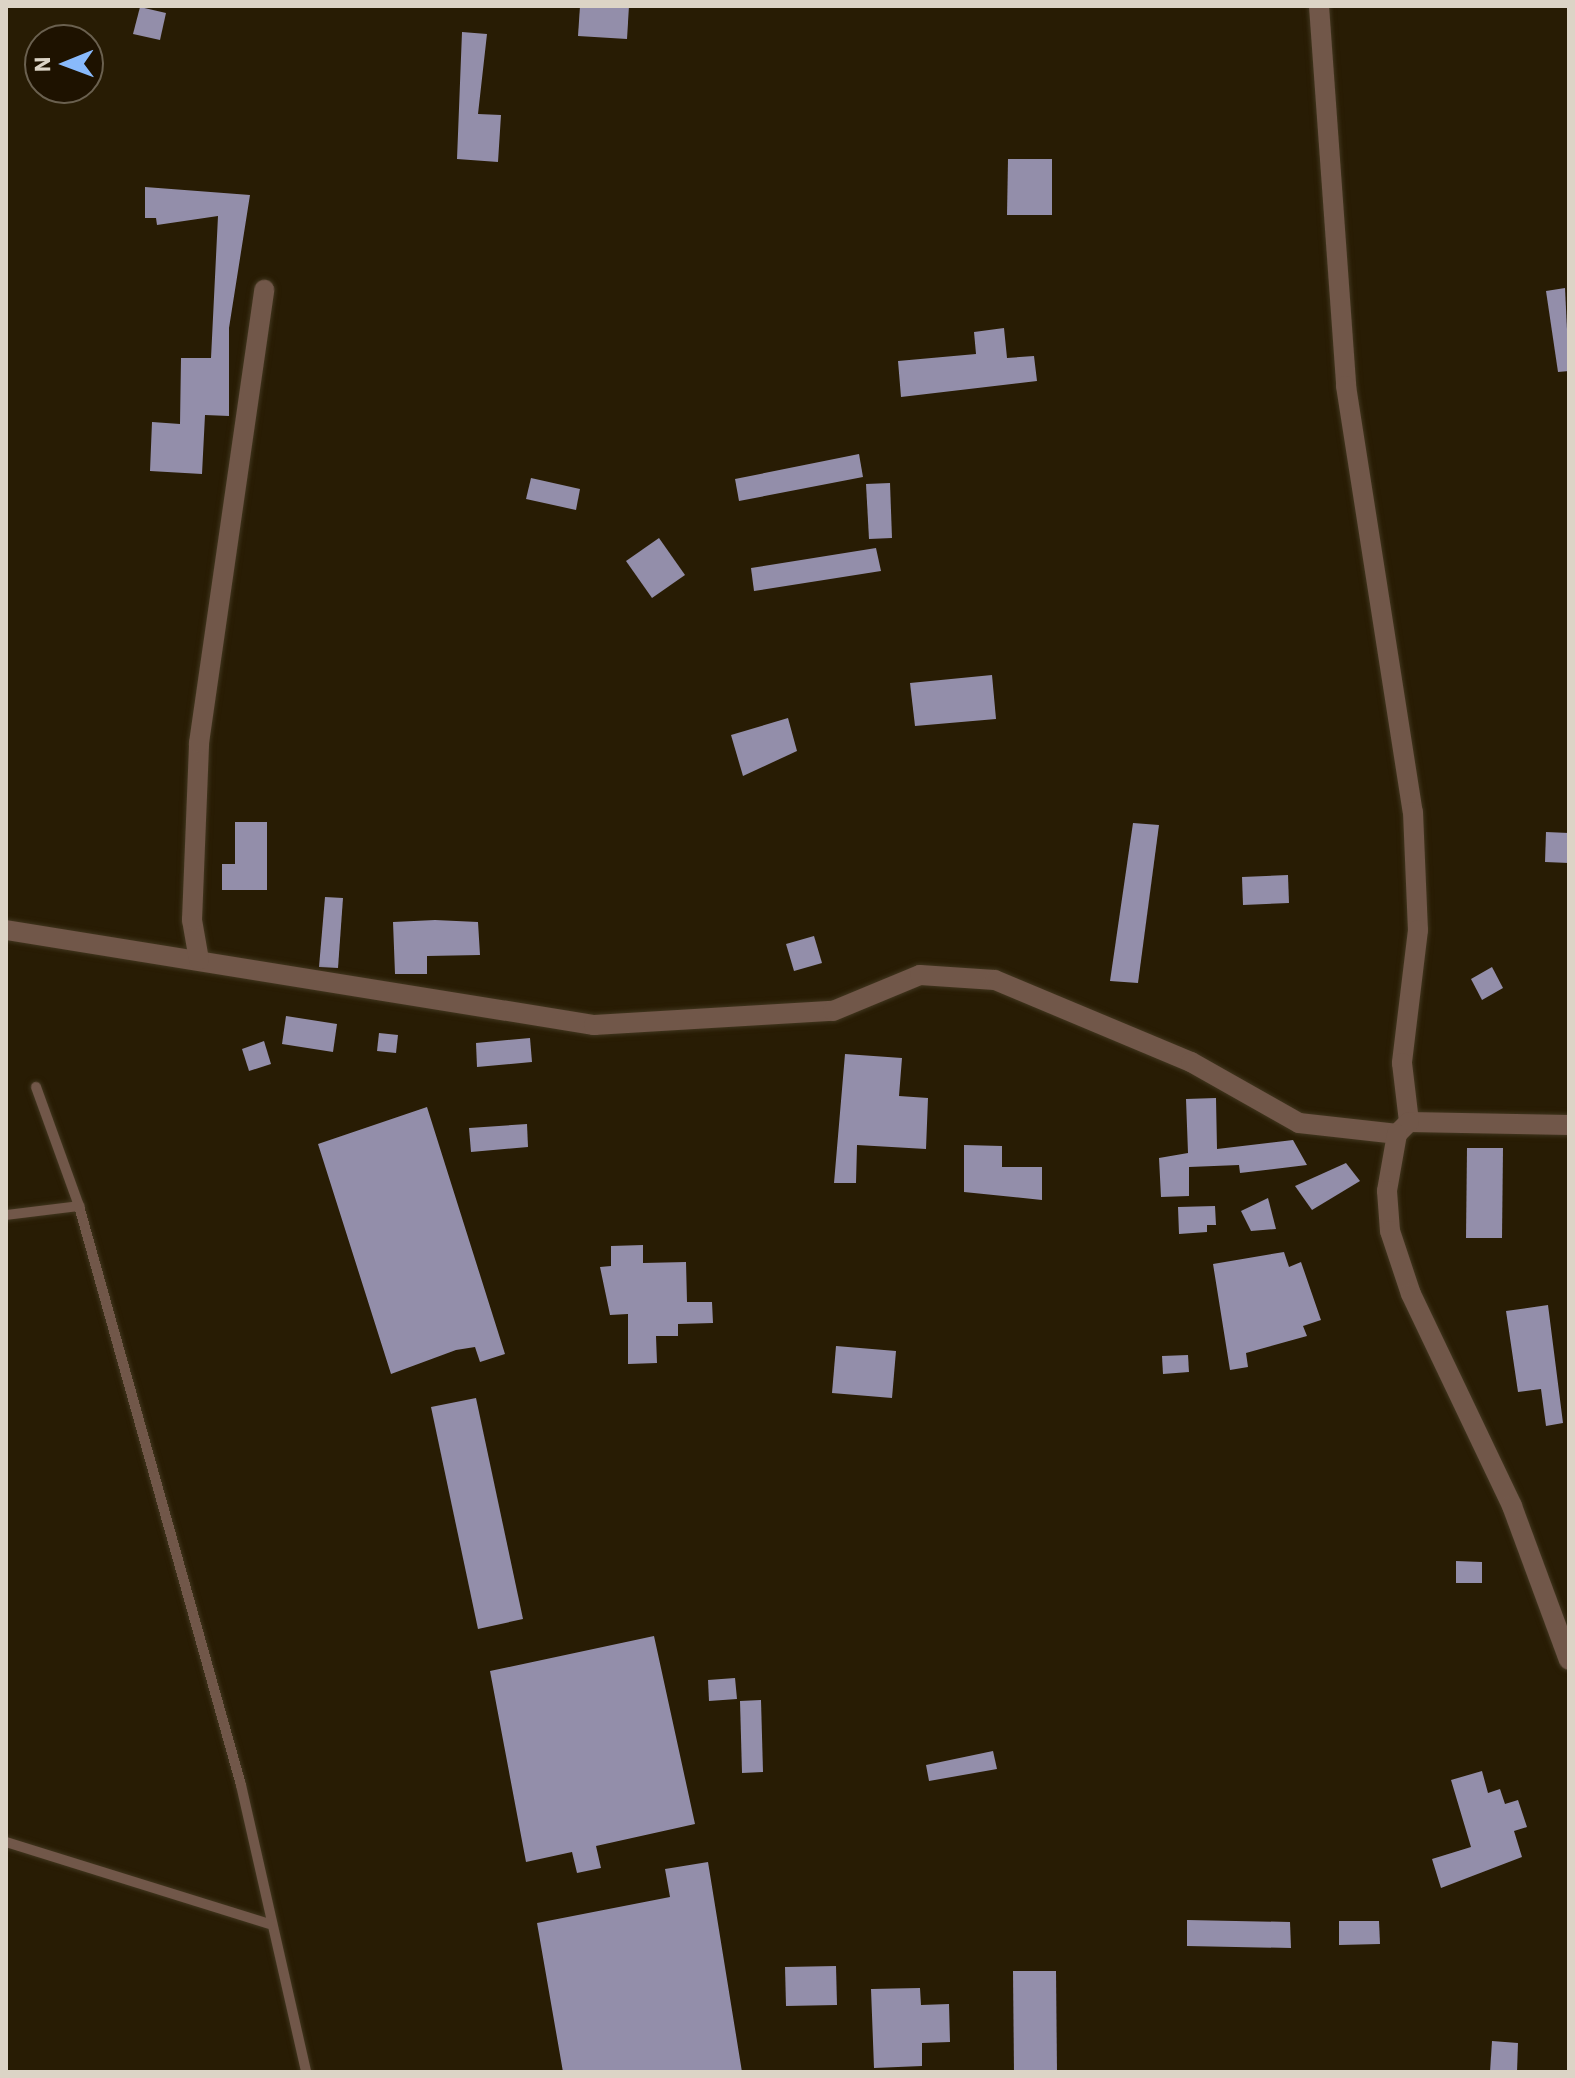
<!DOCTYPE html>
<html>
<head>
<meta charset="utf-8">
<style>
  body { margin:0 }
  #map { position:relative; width:1575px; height:2078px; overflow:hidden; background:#281c04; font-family:"IBM Plex Sans",sans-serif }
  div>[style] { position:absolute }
  .building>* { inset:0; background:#938eaa }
  .roads { filter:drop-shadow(0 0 2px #41361f) drop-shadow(0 0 2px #41361f) }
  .service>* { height:10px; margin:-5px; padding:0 5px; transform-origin:5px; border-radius:5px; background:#715749 }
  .minor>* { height:20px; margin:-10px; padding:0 10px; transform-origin:10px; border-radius:10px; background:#715749 }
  span { translate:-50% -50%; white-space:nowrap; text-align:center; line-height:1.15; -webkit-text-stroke:8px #1e1200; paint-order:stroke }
  .frame { position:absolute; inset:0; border:8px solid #dcd4c6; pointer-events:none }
  .north { position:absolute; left:24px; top:24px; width:80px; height:80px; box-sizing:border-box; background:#1e1200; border:2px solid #6a604f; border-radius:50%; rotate:269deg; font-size:22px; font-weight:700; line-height:32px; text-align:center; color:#dcd4c6 }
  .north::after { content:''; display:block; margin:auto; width:28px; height:36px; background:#89bafc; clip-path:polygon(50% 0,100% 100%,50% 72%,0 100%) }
</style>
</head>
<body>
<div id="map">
  <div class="building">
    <i style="clip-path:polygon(580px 6px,629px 6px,627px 39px,578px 36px)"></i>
    <i style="clip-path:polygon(140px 7px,166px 13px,160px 40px,133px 34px)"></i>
    <i style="clip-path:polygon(462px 32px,487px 34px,478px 114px,501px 115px,498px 162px,457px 159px)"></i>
    <i style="clip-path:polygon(1008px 159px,1052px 159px,1052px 215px,1007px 215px)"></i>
    <i style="clip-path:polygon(145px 187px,250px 195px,229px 328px,229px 416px,205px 415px,202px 474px,150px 471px,152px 422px,180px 424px,181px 358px,211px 358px,218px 216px,157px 225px,156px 218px,145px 218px)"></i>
    <i style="clip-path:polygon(1565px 288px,1569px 371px,1558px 372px,1546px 291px)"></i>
    <i style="clip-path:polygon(1004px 328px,1007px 358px,1034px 356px,1037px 381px,901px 397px,898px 361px,976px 354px,974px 332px)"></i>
    <i style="clip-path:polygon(859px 454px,863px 477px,739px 501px,735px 479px)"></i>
    <i style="clip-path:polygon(531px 478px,580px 489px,576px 510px,526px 499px)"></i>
    <i style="clip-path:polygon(890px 483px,892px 538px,869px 539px,866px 484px)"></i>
    <i style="clip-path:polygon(659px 538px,685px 575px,652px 598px,626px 561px)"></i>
    <i style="clip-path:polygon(876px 548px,881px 571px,754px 591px,751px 568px)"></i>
    <i style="clip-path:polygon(992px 675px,996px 719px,915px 726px,910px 683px)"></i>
    <i style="clip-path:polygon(788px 718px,797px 751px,743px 776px,731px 735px)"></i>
    <i style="clip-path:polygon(235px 822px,267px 822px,267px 890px,222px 890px,222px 864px,235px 864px)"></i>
    <i style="clip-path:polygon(1133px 823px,1159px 825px,1138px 983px,1110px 981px)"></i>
    <i style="clip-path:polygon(1546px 832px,1569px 833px,1569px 863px,1545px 862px)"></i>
    <i style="clip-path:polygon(1288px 875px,1289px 903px,1243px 905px,1242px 877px)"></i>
    <i style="clip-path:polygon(325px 897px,343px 898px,338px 968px,319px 967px)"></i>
    <i style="clip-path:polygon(435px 920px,478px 922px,480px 955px,427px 956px,427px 974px,395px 974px,393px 922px)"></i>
    <i style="clip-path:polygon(814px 936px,822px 963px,794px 971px,786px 944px)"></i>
    <i style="clip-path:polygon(1492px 967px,1503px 988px,1482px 1000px,1471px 979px)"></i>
    <i style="clip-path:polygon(286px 1016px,337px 1024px,333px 1052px,282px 1044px)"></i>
    <i style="clip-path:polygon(379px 1033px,398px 1035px,396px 1053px,377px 1051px)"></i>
    <i style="clip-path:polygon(530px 1038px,532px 1062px,477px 1067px,476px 1043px)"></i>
    <i style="clip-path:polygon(264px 1041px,271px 1064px,249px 1071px,242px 1049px)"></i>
    <i style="clip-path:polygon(845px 1054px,902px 1058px,899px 1096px,928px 1098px,926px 1149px,857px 1145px,856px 1183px,834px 1183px)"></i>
    <i style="clip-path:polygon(1216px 1098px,1217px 1149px,1293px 1140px,1307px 1165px,1240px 1173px,1239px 1165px,1189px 1167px,1189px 1196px,1161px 1197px,1159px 1158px,1188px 1153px,1186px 1099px)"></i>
    <i style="clip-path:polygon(427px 1107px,505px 1354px,480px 1362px,475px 1347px,456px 1350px,391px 1374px,318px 1144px)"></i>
    <i style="clip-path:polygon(527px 1124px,528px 1147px,471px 1152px,469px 1128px)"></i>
    <i style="clip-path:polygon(964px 1145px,1002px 1146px,1002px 1167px,1042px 1167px,1042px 1200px,964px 1192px)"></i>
    <i style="clip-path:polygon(1467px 1148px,1503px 1148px,1502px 1238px,1466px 1238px)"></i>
    <i style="clip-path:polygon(1346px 1163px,1360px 1181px,1312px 1210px,1295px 1186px)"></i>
    <i style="clip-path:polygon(1268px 1198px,1276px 1229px,1251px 1231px,1241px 1211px)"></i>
    <i style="clip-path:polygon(1215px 1206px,1216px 1225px,1207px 1225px,1207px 1232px,1179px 1234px,1178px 1207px)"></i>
    <i style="clip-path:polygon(643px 1245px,643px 1263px,686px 1262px,687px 1302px,712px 1302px,713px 1323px,678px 1324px,678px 1336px,656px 1336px,657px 1363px,628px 1364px,628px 1314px,610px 1315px,600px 1267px,611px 1266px,611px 1246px)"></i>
    <i style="clip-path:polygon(1284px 1252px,1289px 1267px,1301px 1262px,1321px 1320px,1303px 1326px,1307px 1336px,1246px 1353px,1248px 1367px,1230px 1370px,1213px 1264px)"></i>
    <i style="clip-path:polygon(1548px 1305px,1563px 1423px,1546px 1426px,1541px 1389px,1518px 1392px,1506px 1311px)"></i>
    <i style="clip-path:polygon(836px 1346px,896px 1351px,892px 1398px,832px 1393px)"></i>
    <i style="clip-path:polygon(1188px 1355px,1189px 1372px,1163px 1374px,1162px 1356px)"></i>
    <i style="clip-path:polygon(476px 1398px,523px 1619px,478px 1629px,431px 1407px)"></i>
    <i style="clip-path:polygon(1456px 1561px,1482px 1562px,1482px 1583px,1456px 1583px)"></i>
    <i style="clip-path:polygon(654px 1636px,695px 1824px,596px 1846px,601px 1868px,577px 1873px,572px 1852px,526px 1862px,490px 1671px)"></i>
    <i style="clip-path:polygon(735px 1678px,737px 1699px,709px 1701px,708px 1680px)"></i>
    <i style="clip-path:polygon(761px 1700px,763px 1772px,742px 1773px,740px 1701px)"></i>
    <i style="clip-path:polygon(993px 1751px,997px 1769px,929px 1781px,926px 1765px)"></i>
    <i style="clip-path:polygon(1482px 1771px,1488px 1793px,1500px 1789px,1505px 1804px,1518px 1800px,1527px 1827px,1514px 1831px,1522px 1857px,1441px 1888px,1432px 1859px,1471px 1847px,1451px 1780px)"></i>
    <i style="clip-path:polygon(708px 1862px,742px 2072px,563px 2072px,537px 1923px,670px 1897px,665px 1869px)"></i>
    <i style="clip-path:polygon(1187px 1920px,1290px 1922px,1291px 1948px,1187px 1946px)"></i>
    <i style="clip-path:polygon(1339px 1921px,1379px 1921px,1380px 1944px,1339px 1945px)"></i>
    <i style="clip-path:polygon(836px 1966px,837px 2005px,786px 2006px,785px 1967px)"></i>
    <i style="clip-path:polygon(1013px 1971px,1056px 1971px,1057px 2072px,1014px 2072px)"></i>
    <i style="clip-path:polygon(920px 1988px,921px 2005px,949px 2004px,950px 2042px,922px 2043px,922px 2066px,874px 2068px,871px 1989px)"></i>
    <i style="clip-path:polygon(1492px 2041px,1518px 2043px,1517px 2072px,1490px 2072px)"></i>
  </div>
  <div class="roads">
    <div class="service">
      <i style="left:36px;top:1087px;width:127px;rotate:70.1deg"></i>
      <i style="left:79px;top:1206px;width:601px;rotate:74.37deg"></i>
      <i style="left:241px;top:1785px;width:294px;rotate:77.2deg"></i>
      <i style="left:6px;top:1215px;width:74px;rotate:-7deg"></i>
      <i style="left:6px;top:1842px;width:276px;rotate:17.3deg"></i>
    </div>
    <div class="minor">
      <i style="left:1319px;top:6px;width:381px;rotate:85.9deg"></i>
      <i style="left:1346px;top:386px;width:431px;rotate:81.1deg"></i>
      <i style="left:1413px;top:812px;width:118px;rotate:87.6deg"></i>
      <i style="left:1418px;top:930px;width:134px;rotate:96.9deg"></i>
      <i style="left:1402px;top:1063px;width:59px;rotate:83.2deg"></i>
      <i style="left:6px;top:930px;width:596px;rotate:9.18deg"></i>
      <i style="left:594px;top:1025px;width:239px;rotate:-3.4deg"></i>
      <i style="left:833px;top:1011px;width:94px;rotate:-22.5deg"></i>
      <i style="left:920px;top:975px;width:75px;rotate:3.8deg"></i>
      <i style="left:995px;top:980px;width:212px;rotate:22.7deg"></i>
      <i style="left:1191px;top:1062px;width:124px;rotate:29.5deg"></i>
      <i style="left:1299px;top:1123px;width:99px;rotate:6.4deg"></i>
      <i style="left:199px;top:960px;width:41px;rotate:-99.9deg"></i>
      <i style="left:192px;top:920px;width:177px;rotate:-87.7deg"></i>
      <i style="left:199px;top:743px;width:458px;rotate:-81.8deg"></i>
      <i style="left:1569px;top:1125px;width:160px;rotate:-178.9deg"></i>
      <i style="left:1409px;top:1122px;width:17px;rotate:135deg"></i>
      <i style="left:1397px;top:1134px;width:58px;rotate:100deg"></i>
      <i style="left:1387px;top:1191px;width:40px;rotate:85.7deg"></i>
      <i style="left:1390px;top:1231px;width:66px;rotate:71.6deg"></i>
      <i style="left:1411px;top:1294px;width:235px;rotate:64.5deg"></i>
      <i style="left:1512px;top:1506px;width:164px;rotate:69.7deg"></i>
    </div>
  </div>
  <div class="frame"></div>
  <div class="north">N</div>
</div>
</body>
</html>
